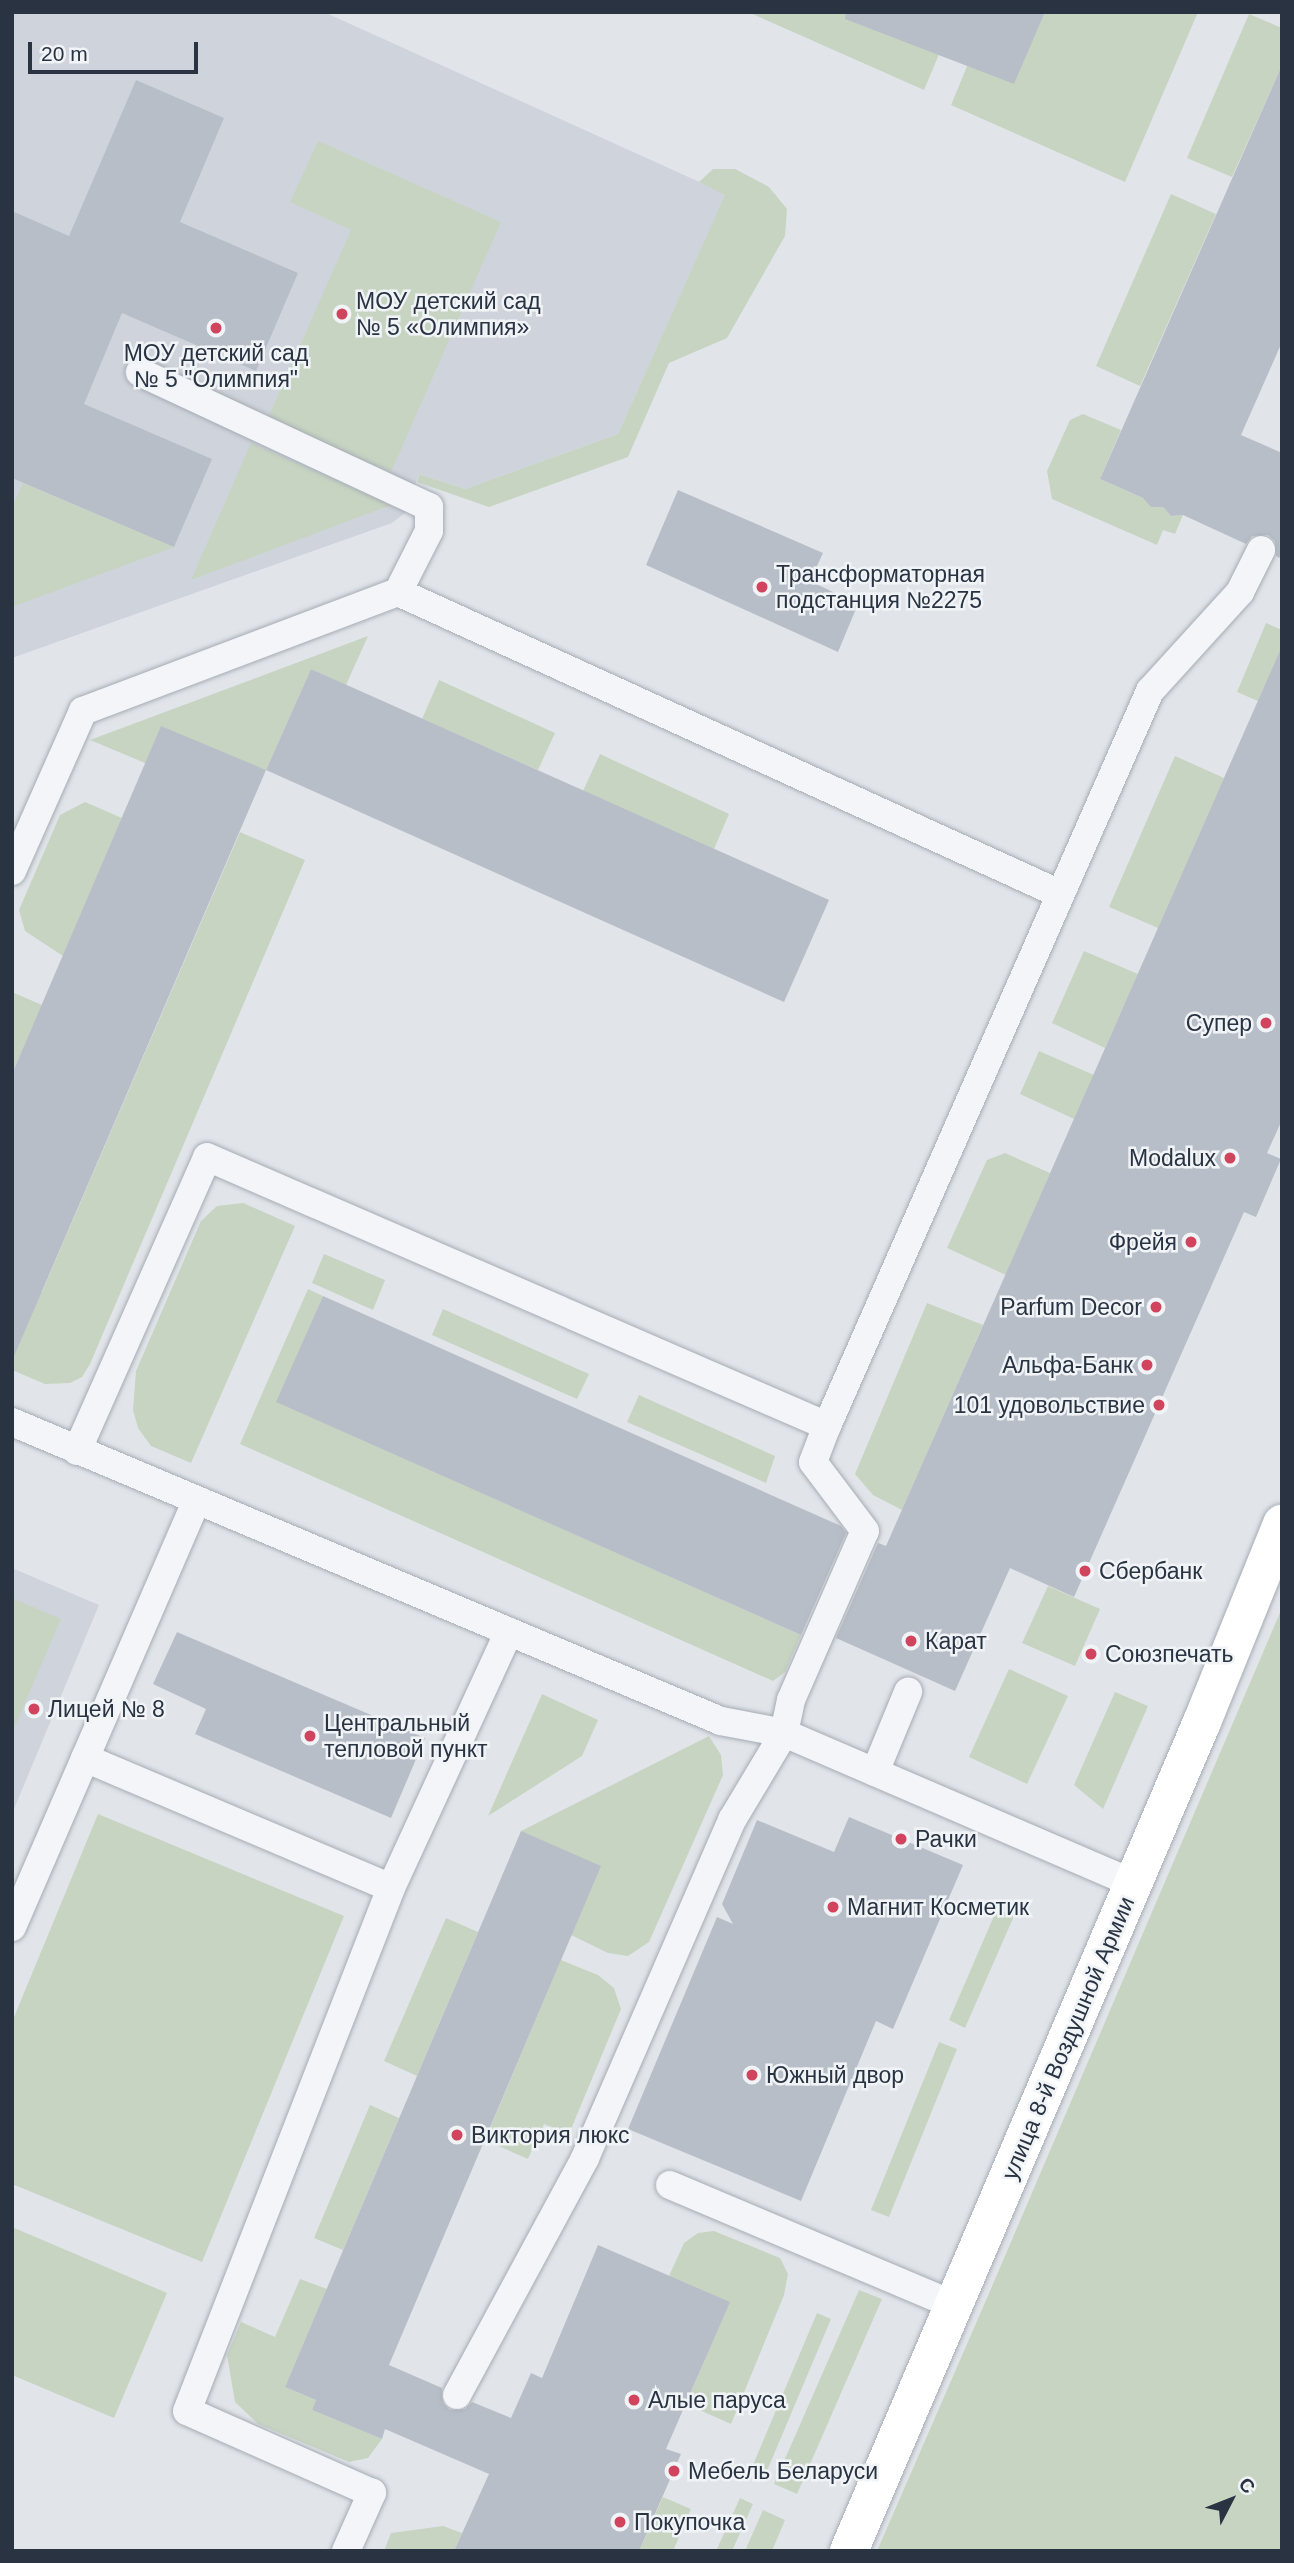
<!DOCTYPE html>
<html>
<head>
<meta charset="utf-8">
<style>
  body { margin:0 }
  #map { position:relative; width:1294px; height:2563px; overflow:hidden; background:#e1e5ea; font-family:Arial,sans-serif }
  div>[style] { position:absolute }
  .built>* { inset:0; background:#cfd4dc }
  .green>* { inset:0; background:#c7d4c2 }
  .building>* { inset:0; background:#b8bec7 }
  .roads { filter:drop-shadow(0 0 2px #a6acb4) drop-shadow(0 0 2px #a6acb4) }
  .lane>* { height:28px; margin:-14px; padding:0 14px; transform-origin:14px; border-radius:14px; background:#f4f5f8 }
  .secondary>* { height:38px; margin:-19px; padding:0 19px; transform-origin:19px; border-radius:19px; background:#fff }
  .dots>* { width:19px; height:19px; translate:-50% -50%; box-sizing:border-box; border:4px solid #f1f4f7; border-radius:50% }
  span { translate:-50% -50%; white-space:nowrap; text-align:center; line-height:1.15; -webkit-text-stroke:5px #f1f4f7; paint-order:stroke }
  .poi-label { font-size:23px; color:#293342 }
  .left { translate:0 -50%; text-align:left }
  .right { translate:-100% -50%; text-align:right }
  .street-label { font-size:23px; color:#293342 }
  .frame { position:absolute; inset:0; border:14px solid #293342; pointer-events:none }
  .north { position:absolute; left:1196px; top:2465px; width:70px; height:70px; -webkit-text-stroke:5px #f1f4f7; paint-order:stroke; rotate:48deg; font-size:19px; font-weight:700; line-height:28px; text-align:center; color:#293342 }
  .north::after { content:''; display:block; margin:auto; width:24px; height:32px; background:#293342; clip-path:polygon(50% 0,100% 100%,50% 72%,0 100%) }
  .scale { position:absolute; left:28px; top:42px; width:170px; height:32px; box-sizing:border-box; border:4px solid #293342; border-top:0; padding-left:9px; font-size:21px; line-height:24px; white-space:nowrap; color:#293342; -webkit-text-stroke:5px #f1f4f7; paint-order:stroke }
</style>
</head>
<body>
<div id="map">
  <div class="built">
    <i style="clip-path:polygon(12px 12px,324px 12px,726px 194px,618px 434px,465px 489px,419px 474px,405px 513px,392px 523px,12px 658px)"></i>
    <i style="clip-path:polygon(12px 1568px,99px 1605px,12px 1814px)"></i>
  </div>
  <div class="green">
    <i style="clip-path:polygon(748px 12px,846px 12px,940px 52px,924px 90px)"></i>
    <i style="clip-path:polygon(1045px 12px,1198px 12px,1125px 182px,951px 105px,968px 64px)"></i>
    <i style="clip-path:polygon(1249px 14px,1282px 28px,1282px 65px,1232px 177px,1187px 158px)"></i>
    <i style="clip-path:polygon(318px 141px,501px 222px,391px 472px,268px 418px,351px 230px,290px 202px)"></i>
    <i style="clip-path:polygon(713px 169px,735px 169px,769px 187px,787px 209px,785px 236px,727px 338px,669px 363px,628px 457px,489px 507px,417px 482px,419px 474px,465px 489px,618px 434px,725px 195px,699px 182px)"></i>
    <i style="clip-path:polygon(1171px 194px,1216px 214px,1140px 386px,1096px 366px)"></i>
    <i style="clip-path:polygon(1083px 414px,1121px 430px,1100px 479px,1163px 507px,1171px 516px,1183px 515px,1175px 534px,1163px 530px,1157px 545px,1052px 499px,1047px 471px,1070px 420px)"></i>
    <i style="clip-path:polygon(251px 443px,391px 505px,191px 580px)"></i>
    <i style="clip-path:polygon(23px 483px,174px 547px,12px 607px,12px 508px)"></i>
    <i style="clip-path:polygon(1266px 623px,1282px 630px,1282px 647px,1258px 701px,1237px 692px)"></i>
    <i style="clip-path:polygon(368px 636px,346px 685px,311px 669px,266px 770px,145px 763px,90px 740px)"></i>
    <i style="clip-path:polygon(439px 680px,555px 733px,538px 770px,422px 719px)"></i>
    <i style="clip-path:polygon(600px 754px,729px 814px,714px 849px,583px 791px)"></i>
    <i style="clip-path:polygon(1175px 756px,1224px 778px,1158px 928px,1109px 907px)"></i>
    <i style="clip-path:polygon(85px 802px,122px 818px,63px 956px,25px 931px,19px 910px,60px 815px)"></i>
    <i style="clip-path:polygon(240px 832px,305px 860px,90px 1364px,82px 1377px,70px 1383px,45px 1384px,12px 1370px,12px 1279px,42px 1292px)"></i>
    <i style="clip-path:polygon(1084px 951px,1138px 974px,1105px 1048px,1052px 1023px)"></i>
    <i style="clip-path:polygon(12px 992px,42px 1005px,12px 1074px)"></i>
    <i style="clip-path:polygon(1039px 1051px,1094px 1075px,1074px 1119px,1020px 1094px)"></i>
    <i style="clip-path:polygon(1005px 1153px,1050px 1173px,1006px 1275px,947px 1248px,987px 1160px)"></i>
    <i style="clip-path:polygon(243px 1203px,295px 1226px,191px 1463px,151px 1446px,138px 1428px,133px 1410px,136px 1371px,201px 1221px,217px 1206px)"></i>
    <i style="clip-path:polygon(324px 1254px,385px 1280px,373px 1310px,312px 1283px)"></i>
    <i style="clip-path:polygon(308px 1289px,323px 1296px,277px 1402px,801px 1635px,785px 1672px,773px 1681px,240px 1444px)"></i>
    <i style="clip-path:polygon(927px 1303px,983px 1325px,902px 1510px,873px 1495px,855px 1474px)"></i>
    <i style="clip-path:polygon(443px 1309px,589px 1374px,577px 1399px,432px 1335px)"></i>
    <i style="clip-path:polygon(639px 1395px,775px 1456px,766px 1483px,627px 1422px)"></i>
    <i style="clip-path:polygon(1048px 1586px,1100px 1609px,1075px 1666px,1022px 1643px)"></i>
    <i style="clip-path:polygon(12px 1598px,61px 1619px,12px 1733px)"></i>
    <i style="clip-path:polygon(1282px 1608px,1282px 2551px,877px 2551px,987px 2298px)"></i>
    <i style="clip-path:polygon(1009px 1669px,1068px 1696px,1027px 1784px,969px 1757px)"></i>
    <i style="clip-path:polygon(1115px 1692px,1148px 1706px,1103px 1809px,1074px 1785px)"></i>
    <i style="clip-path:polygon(542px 1694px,598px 1720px,582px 1756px,488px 1816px)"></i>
    <i style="clip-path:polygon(709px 1736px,721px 1755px,723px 1775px,649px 1942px,628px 1956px,608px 1953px,571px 1935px,521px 1831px)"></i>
    <i style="clip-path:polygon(98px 1814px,344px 1916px,202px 2262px,12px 2184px,12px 2022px)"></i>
    <i style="clip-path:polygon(997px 1909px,1014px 1916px,965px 2028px,949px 2020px)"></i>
    <i style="clip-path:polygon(446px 1918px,478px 1932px,417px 2076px,384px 2061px)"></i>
    <i style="clip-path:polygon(561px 1960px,598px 1975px,614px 1988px,621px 2009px,569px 2134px,544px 2124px,528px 2159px,485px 2140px)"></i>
    <i style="clip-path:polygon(939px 2042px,957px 2049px,889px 2217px,871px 2210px)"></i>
    <i style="clip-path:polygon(370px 2105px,399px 2118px,343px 2250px,314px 2238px)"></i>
    <i style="clip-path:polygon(12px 2227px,167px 2293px,114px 2418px,12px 2375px)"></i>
    <i style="clip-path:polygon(714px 2231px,780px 2258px,788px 2274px,784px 2295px,731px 2424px,686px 2404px,729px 2302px,669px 2276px,684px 2243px,698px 2233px)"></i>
    <i style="clip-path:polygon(300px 2279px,327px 2289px,285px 2387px,316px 2400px,312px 2410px,382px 2439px,368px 2458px,349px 2462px,258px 2424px,235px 2402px,227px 2355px,241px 2322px,275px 2337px)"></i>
    <i style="clip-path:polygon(859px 2290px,882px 2299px,797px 2494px,774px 2484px)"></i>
    <i style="clip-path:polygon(817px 2313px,831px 2319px,764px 2478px,750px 2472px)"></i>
    <i style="clip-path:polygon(663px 2497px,691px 2509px,673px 2551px,639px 2551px)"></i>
    <i style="clip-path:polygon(740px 2498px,753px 2504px,732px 2551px,716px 2551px)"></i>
    <i style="clip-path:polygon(763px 2510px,785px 2520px,772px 2551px,745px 2551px)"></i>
    <i style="clip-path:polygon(443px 2526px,462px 2533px,454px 2551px,384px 2551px,391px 2533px)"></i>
  </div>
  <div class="building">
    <i style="clip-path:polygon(846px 12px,1045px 12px,1014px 84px,845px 19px)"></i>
    <i style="clip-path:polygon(1282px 65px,1282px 342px,1241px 435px,1282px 453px,1282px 559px,1276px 556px,1275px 541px,1268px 535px,1252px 536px,1246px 544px,1183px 515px,1171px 516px,1163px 507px,1151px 507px,1143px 498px,1100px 479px)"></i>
    <i style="clip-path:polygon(136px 80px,224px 118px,180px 222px,298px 273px,256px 371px,122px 313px,84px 404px,212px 459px,174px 547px,12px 478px,12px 211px,69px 236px)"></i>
    <i style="clip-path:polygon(678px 490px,823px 553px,810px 581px,858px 604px,838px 652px,646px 565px)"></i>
    <i style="clip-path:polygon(1282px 646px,1282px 1120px,1267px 1153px,1281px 1159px,1256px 1217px,1244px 1212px,1074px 1597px,1010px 1568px,955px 1691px,836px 1638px,878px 1543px,886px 1546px)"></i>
    <i style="clip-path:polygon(311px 669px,829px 900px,784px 1002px,266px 770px)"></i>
    <i style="clip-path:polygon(161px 726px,266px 770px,12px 1361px,12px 1074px)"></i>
    <i style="clip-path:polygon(323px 1296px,841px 1526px,846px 1533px,801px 1635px,276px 1402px)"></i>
    <i style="clip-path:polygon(177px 1632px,425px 1738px,391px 1818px,195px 1734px,206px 1709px,153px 1684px)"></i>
    <i style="clip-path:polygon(849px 1817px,963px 1865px,893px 2029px,876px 2021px,801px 2201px,628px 2129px,717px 1917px,733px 1924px,722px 1904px,757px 1820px,834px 1852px)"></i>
    <i style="clip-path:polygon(521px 1831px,601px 1866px,389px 2365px,442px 2388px,443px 2403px,450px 2410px,465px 2409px,472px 2402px,511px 2418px,531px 2373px,542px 2378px,598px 2245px,730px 2302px,666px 2449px,681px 2454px,639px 2551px,454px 2551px,489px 2474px,385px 2429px,382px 2439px,312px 2410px,316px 2400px,285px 2387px)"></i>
  </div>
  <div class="roads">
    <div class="lane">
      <i style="left:398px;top:592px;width:728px;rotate:24.52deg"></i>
      <i style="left:12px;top:871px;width:175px;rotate:-66.1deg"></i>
      <i style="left:83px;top:711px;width:337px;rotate:-20.7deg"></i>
      <i style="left:398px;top:592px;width:68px;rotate:-63.1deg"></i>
      <i style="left:429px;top:531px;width:24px;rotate:-90deg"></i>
      <i style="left:429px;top:507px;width:319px;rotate:-155deg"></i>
      <i style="left:12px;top:1422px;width:769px;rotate:22.87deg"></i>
      <i style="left:721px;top:1721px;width:64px;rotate:10.8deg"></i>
      <i style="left:784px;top:1733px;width:381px;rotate:23.3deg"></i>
      <i style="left:77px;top:1451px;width:321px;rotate:-66.1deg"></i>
      <i style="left:207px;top:1157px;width:676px;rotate:23.45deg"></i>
      <i style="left:85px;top:1758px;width:332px;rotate:23deg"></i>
      <i style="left:391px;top:1888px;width:282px;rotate:-65.3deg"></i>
      <i style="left:875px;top:1772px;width:87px;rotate:-67.6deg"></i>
      <i style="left:12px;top:1927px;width:463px;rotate:-66.6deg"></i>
      <i style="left:670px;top:2185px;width:308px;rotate:22.9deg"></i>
      <i style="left:457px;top:2395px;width:269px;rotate:-61.6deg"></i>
      <i style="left:585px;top:2158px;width:369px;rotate:-66.5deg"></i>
      <i style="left:732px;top:1820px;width:101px;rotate:-59.1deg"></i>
      <i style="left:784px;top:1733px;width:34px;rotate:-78deg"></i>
      <i style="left:791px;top:1700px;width:184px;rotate:-66.4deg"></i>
      <i style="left:865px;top:1531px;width:86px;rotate:-127deg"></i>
      <i style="left:813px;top:1462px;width:39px;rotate:-69deg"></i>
      <i style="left:827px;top:1426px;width:803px;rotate:-66.28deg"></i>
      <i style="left:1150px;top:691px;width:134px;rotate:-47.7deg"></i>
      <i style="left:1240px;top:592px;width:47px;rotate:-63.4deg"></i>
      <i style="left:346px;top:2551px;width:64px;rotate:-65.9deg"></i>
      <i style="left:372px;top:2493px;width:202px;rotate:-156.1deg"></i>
      <i style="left:187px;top:2411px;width:561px;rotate:-68.69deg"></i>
    </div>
    <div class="secondary">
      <i style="left:849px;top:2551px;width:901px;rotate:-66.94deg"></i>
      <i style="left:1202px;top:1722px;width:214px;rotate:-68deg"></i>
    </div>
  </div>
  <div class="dots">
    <i style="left:342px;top:314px;background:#d1445d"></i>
    <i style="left:216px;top:328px;background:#d1445d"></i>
    <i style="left:762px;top:587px;background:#d1445d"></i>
    <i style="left:1266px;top:1023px;background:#d1445d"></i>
    <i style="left:1230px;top:1158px;background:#d1445d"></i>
    <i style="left:1191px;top:1242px;background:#d1445d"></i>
    <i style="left:1156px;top:1307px;background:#d1445d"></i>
    <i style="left:1147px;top:1365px;background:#d1445d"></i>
    <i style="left:1159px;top:1405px;background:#d1445d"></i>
    <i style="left:1085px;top:1571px;background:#d1445d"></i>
    <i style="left:911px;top:1641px;background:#d1445d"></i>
    <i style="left:1091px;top:1654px;background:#d1445d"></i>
    <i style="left:34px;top:1709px;background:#d1445d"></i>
    <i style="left:310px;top:1736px;background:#d1445d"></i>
    <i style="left:901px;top:1839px;background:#d1445d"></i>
    <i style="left:833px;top:1907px;background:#d1445d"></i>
    <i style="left:752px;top:2075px;background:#d1445d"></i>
    <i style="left:457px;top:2135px;background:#d1445d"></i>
    <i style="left:634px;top:2400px;background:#d1445d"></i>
    <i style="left:674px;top:2471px;background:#d1445d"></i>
    <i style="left:620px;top:2522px;background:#d1445d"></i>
  </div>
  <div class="poi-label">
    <span class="left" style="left:356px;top:314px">МОУ детский сад<br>№ 5 «Олимпия»</span>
    <span style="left:216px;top:366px">МОУ детский сад<br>№ 5 "Олимпия"</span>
    <span class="left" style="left:776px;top:587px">Трансформаторная<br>подстанция №2275</span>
    <span class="right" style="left:1252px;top:1023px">Супер</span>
    <span class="right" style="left:1216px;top:1158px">Modalux</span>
    <span class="right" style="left:1177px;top:1242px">Фрейя</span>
    <span class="right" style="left:1142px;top:1307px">Parfum Decor</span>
    <span class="right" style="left:1133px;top:1365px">Альфа-Банк</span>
    <span class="right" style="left:1145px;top:1405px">101 удовольствие</span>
    <span class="left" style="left:1099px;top:1571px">Сбербанк</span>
    <span class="left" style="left:925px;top:1641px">Карат</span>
    <span class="left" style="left:1105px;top:1654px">Союзпечать</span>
    <span class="left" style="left:48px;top:1709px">Лицей № 8</span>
    <span class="left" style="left:324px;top:1736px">Центральный<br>тепловой пункт</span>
    <span class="left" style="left:915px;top:1839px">Рачки</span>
    <span class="left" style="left:847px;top:1907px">Магнит Косметик</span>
    <span class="left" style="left:766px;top:2075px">Южный двор</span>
    <span class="left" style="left:471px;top:2135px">Виктория люкс</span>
    <span class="left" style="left:648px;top:2400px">Алые паруса</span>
    <span class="left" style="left:688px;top:2471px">Мебель Беларуси</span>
    <span class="left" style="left:634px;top:2522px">Покупочка</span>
  </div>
  <div class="street-label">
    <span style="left:1068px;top:2038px;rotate:-67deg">улица 8-й Воздушной Армии</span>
  </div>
  <div class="frame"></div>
  <div class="north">С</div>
  <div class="scale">20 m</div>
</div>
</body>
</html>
